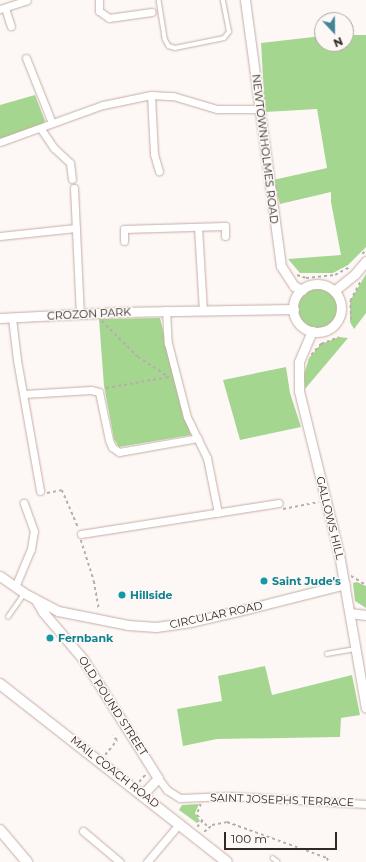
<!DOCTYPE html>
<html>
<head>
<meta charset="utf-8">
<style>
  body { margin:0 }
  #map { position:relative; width:366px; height:862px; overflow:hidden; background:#fdf8f6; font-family:Montserrat,sans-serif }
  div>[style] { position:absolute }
  .green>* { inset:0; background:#a5d690 }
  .round { border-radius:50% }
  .path>* { height:1.5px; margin-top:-0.75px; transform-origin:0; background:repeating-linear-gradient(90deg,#b5aeac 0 3px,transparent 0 6px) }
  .roads { filter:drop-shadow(0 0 1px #c6ada4) drop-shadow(0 0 1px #c6ada4) }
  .service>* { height:3.5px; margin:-1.75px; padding:0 1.75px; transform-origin:1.75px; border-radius:1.75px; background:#fff }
  .minor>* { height:7px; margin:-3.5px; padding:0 3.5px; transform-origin:3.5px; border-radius:3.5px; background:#fff }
  .tertiary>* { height:9px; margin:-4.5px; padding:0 4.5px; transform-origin:4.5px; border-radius:4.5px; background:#fff }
  .tertiary>.ring { margin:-4.5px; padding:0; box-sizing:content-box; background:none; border:9px solid #fff; border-radius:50% }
  .secondary>* { height:10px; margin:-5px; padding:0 5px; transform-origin:5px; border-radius:5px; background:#fff }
  .dots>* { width:11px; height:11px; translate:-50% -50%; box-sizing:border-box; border:2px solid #fdf8f6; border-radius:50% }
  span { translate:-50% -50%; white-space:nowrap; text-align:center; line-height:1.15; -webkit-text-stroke:3px #fdf8f6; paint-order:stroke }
  .street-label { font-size:11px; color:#322925 }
  .culture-label { font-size:11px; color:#0d838f; font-weight:700 }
  .left { translate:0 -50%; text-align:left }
  .north { position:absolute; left:314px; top:12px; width:40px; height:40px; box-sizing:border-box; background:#fdf8f6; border:1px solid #aca5a2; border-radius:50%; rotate:158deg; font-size:11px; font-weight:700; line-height:16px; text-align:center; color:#322925 }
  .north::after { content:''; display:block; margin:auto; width:14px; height:18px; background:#418694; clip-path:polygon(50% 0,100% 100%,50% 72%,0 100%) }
  .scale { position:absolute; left:224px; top:832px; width:113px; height:18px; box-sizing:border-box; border:2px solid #322925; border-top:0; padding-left:5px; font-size:12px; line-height:14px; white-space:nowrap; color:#322925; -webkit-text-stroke:3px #fdf8f6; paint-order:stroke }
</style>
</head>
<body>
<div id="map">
  <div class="green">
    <i style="clip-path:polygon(346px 35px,366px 35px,366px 247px,348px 265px,333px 273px,300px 273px,288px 259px,341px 255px,331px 202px,331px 192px,280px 204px,273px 180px,327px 168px,317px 109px,265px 112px,261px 43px,322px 36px,322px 44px,346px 44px)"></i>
    <i style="clip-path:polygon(35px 95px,45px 121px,42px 125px,0 139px,0 105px)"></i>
    <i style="clip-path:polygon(366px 274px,366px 313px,354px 329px,350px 322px,350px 301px)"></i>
    <i class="round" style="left:298px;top:288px;width:40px;height:40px"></i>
    <i style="clip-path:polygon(160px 318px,182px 411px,191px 435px,119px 447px,114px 439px,104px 386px,99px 319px)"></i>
    <i style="clip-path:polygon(339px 337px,348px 338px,305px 389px,304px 375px,309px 358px,321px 344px)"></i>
    <i style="clip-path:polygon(286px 367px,290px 393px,301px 427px,240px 440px,223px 380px)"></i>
    <i style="clip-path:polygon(357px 582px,366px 586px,366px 608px,355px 601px,353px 583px)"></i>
    <i style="clip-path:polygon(265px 666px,272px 695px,352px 675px,360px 715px,341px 718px,340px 737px,217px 739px,183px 746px,177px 709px,222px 701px,218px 676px)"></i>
    <i style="clip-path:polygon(199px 804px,195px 813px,200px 821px,197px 823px,179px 810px,182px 805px)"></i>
  </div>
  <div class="path">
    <i style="left:362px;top:254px;width:6px;rotate:-45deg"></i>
    <i style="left:297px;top:275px;width:9px;rotate:18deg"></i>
    <i style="left:306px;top:278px;width:29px;rotate:-6deg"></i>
    <i style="left:335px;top:275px;width:17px;rotate:-28deg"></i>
    <i style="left:351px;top:320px;width:19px;rotate:-93deg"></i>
    <i style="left:350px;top:301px;width:24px;rotate:-62deg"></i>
    <i style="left:102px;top:321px;width:51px;rotate:45deg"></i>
    <i style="left:138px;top:357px;width:37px;rotate:33deg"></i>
    <i style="left:311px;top:355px;width:15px;rotate:-48deg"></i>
    <i style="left:321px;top:344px;width:19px;rotate:-21deg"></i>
    <i style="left:106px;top:388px;width:64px;rotate:-9.9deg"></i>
    <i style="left:47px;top:493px;width:15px;rotate:-11deg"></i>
    <i style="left:62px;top:490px;width:40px;rotate:66.6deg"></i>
    <i style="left:283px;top:509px;width:36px;rotate:-11deg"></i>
    <i style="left:81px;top:540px;width:43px;rotate:72.4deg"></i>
    <i style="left:94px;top:581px;width:29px;rotate:80deg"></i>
    <i style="left:351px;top:576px;width:17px;rotate:31deg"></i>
    <i style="left:105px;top:755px;width:19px;rotate:-51deg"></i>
    <i style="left:117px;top:740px;width:6px;rotate:-149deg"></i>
    <i style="left:139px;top:782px;width:11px;rotate:-49deg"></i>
    <i style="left:201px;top:804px;width:12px;rotate:110deg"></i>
    <i style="left:197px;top:815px;width:18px;rotate:47deg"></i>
    <i style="left:197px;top:827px;width:8px;rotate:-50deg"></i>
    <i style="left:204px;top:832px;width:11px;rotate:-41deg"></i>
    <i style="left:212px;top:825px;width:15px;rotate:-11deg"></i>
    <i style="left:227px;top:822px;width:106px;rotate:19.8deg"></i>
    <i style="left:327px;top:858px;width:4px;rotate:63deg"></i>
  </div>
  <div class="roads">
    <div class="service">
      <i style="left:159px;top:0;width:39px;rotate:81deg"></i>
      <i style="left:165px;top:39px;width:8px;rotate:60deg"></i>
      <i style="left:169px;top:46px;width:6px;rotate:18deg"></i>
      <i style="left:175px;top:48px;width:50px;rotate:-11.5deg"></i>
      <i style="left:224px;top:38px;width:8px;rotate:-50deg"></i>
      <i style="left:229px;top:32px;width:33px;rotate:-101deg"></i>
      <i style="left:8px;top:617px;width:28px;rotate:-55deg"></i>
      <i style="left:327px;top:654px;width:28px;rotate:-10deg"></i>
      <i style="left:273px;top:858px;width:6px;rotate:39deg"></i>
    </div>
    <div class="minor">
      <i style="left:99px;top:0;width:11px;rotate:90deg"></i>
      <i style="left:99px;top:11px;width:12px;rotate:35deg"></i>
      <i style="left:109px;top:18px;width:43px;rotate:-7.9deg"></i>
      <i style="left:5px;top:8px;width:19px;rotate:72deg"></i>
      <i style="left:0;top:9px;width:28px;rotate:-18deg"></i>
      <i style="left:26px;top:58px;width:70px;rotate:68.2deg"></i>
      <i style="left:151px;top:95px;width:59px;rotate:87.1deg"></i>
      <i style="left:154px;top:154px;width:18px;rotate:74deg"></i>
      <i style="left:41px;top:129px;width:23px;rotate:56deg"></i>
      <i style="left:54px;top:148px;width:22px;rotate:43deg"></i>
      <i style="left:70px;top:163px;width:16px;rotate:83deg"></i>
      <i style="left:0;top:142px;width:109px;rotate:-19.8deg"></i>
      <i style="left:103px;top:105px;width:49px;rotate:-11.8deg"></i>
      <i style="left:151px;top:95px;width:22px;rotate:3deg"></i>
      <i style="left:173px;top:96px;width:46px;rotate:16.5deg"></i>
      <i style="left:217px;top:109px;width:42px"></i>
      <i style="left:74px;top:188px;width:126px;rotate:87.3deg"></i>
      <i style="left:198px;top:227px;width:84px;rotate:86.6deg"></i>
      <i style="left:0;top:236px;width:76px;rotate:-6deg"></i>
      <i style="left:124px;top:241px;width:12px;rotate:-90deg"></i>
      <i style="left:124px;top:229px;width:101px;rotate:-1.7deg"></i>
      <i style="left:225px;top:226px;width:10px;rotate:90deg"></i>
      <i style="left:166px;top:310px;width:33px;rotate:87deg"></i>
      <i style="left:168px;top:343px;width:76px;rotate:75.6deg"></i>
      <i style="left:187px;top:417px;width:46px;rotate:64deg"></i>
      <i style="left:207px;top:458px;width:56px;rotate:78.7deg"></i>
      <i style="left:12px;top:318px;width:42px;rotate:83.2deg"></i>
      <i style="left:17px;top:360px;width:133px;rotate:80deg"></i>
      <i style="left:24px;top:394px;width:67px;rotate:-3.4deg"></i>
      <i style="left:91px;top:390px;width:8px;rotate:14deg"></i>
      <i style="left:99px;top:392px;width:49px;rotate:78.2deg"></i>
      <i style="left:109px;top:440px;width:8px;rotate:67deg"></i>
      <i style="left:112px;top:447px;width:9px;rotate:36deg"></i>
      <i style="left:119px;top:452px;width:80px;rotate:-10deg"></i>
      <i style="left:81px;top:534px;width:200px;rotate:-8.9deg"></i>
      <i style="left:15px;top:587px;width:41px;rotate:-67.2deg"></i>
      <i style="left:31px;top:549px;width:18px;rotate:-81deg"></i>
      <i style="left:34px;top:531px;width:30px;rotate:-110deg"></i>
      <i style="left:158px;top:778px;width:15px;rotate:53deg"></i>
      <i style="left:167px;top:790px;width:15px;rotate:32deg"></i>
      <i style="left:180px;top:798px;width:50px;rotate:-2.3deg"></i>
      <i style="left:230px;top:796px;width:136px;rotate:3.4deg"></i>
      <i style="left:83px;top:831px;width:48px;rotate:40deg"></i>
      <i style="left:147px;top:862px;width:51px;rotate:-49.8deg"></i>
    </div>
    <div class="tertiary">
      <i style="left:245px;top:0;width:268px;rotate:82.3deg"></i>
      <i style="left:281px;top:266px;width:24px;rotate:57deg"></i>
      <i style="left:294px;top:286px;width:9px;rotate:27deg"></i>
      <i class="ring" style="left:293px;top:284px;width:39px;height:39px"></i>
      <i style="left:334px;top:291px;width:27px;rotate:-39deg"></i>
      <i style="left:355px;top:274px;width:17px;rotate:-50deg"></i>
      <i style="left:0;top:318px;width:119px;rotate:-2.9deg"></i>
      <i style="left:119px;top:312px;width:175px;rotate:-1deg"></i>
      <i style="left:312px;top:331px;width:34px;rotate:113deg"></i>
      <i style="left:299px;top:362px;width:29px;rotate:90deg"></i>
      <i style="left:299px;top:391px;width:168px;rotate:76.2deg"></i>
      <i style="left:339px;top:554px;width:156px;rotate:80.1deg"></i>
      <i style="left:0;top:576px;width:29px;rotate:35deg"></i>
      <i style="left:24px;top:593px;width:38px;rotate:28deg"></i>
      <i style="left:58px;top:611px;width:71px;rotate:11.3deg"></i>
      <i style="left:128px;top:625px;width:28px;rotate:4deg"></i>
      <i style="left:156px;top:627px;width:34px;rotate:-8deg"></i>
      <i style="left:190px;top:622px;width:58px;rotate:-12.8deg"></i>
      <i style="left:247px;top:609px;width:101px;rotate:-14.3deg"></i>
      <i style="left:36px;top:600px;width:14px;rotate:60deg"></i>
      <i style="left:43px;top:612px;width:62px;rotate:49.6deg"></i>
      <i style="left:83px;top:659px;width:141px;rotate:57.8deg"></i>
      <i style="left:158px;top:778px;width:22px;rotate:133deg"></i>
      <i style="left:350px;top:613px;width:16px;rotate:7deg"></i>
    </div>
    <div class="secondary">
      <i style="left:0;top:684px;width:288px;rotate:38.1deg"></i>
      <i style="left:0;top:830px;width:42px;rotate:49.8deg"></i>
    </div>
  </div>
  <div class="dots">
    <i style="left:264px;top:581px;background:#0f9aa8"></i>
    <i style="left:122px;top:595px;background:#0f9aa8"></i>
    <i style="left:50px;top:638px;background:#0f9aa8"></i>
  </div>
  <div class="street-label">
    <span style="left:265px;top:149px;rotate:83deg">NEWTOWNHOLMES ROAD</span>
    <span style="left:89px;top:314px;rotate:-3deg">CROZON PARK</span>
    <span style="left:330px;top:518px;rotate:76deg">GALLOWS HILL</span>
    <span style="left:216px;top:615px;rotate:-12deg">CIRCULAR ROAD</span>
    <span style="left:113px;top:706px;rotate:57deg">OLD POUND STREET</span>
    <span style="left:115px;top:772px;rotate:38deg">MAIL COACH ROAD</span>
    <span style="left:282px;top:800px;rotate:2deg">SAINT JOSEPHS TERRACE</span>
  </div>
  <div class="culture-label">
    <span class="left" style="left:272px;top:581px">Saint Jude's</span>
    <span class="left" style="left:130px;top:595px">Hillside</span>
    <span class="left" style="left:58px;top:638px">Fernbank</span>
  </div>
  <div class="north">N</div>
  <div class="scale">100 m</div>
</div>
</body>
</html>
